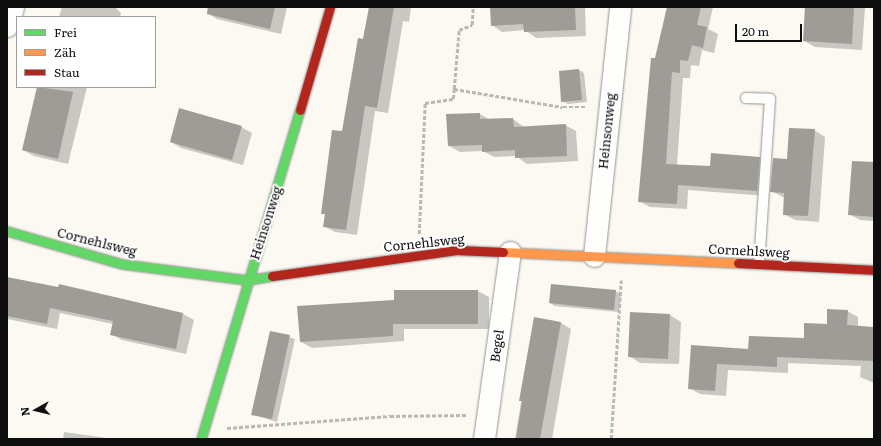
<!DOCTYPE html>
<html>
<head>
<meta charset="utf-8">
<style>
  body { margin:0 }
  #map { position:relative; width:881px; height:446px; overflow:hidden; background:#fbf9f2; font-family:Literata,serif }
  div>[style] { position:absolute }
  .shadow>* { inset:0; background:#0003 }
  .building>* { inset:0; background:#9f9c98 }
  .path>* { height:2.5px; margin-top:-1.25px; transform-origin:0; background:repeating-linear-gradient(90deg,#b8b8b6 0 4px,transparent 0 6px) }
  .roads { filter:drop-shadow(0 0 1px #959491) drop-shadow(0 0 1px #959491) }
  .lane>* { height:10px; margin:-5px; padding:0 5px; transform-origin:5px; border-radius:5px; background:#fefefd }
  .street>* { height:21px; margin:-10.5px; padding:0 10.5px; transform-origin:10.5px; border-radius:10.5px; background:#fefefd }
  .fast>* { height:9px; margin:-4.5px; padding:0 4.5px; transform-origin:4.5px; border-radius:4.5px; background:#63d668 }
  .slow>* { height:9px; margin:-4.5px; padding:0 4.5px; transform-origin:4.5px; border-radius:4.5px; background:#ff974d }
  .jam>* { height:9px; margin:-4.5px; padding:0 4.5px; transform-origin:4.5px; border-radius:4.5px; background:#b3261e }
  span { translate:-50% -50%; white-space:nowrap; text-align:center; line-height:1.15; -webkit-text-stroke:4px #fff; paint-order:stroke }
  .street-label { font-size:13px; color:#0e0e0e }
  .frame { position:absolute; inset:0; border:8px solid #0e0e0e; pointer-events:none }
  .legend { position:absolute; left:16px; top:16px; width:140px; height:72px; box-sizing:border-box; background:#fff; border:1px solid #9f9f9f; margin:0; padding:5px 7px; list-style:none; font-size:12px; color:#0e0e0e }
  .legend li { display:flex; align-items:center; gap:8px; height:20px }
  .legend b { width:20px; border:1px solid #9f9f9f }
  .north { position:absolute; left:16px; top:390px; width:40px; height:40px; -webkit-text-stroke:3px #fff; paint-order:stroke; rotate:262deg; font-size:11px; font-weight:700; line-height:16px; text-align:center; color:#0e0e0e }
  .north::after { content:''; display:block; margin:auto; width:14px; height:18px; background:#0e0e0e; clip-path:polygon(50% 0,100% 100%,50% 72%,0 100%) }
  .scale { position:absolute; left:735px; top:24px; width:67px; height:18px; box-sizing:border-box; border:2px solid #0e0e0e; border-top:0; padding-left:5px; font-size:12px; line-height:14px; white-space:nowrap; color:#0e0e0e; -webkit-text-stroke:3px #fff; paint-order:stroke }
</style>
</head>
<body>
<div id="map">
  <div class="shadow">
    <i style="clip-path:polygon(62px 7px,115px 7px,121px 13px,120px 17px,59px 17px)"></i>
    <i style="clip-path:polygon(208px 7px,287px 7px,281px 34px,217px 19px,207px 13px)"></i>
    <i style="clip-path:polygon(370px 7px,411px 7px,409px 22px,403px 21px,388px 113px,375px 111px,357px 235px,335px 232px,324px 226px,325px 215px,323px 213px,343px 132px)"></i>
    <i style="clip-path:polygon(491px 7px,585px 7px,586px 36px,536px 38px,525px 30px,502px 32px,492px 25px)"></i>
    <i style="clip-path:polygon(668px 7px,713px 7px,708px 29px,718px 34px,714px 53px,702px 50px,699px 66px,691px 65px,690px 78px,683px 78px,677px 165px,711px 167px,759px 158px,770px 164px,768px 196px,688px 190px,687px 209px,650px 207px,639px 201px,656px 59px)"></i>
    <i style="clip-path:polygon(806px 7px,865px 7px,862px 50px,815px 47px,804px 41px)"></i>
    <i style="clip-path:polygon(579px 70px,584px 73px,587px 102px,568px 104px,562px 101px)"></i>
    <i style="clip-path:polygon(38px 87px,87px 87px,68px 164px,34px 156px,23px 150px)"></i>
    <i style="clip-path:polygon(480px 114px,490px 120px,513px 119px,524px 127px,565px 125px,576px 131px,578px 161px,527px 164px,516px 156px,494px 157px,483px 151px,460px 152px,449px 146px)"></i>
    <i style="clip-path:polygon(241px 127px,252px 133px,243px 165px,181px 148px,171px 142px)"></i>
    <i style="clip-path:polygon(814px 130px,825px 137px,819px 222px,795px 220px,784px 214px,785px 198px,771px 191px)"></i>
    <i style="clip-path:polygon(874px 164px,874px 221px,860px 220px,849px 214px)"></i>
    <i style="clip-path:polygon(7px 278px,59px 288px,60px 285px,183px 314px,194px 320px,186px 354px,122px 340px,111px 334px,113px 324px,60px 313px,57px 329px,7px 319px)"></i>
    <i style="clip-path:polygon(478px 291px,489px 297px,489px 329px,404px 329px,404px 341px,312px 348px,301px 342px,395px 301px)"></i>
    <i style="clip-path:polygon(615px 291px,621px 294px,619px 312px,555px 306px,550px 303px)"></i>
    <i style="clip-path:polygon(847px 311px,858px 317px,858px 327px,874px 328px,874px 383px,860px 377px,861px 366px,788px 363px,788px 373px,728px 370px,726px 396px,700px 394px,689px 388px,692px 347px,749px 350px,805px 339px)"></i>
    <i style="clip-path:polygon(670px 315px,681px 322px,679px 364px,640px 363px,629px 356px)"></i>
    <i style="clip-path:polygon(535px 318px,561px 323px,571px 329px,552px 439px,515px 439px)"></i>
    <i style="clip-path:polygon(271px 332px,295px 339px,277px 422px,252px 414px)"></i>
    <i style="clip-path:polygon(64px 432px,114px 439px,63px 439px)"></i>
  </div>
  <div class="building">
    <i style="clip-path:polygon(208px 7px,275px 7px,270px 29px,207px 14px)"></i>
    <i style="clip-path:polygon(369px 7px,394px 7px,377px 108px,365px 106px,346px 230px,323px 227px,325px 214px,321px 214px,332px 130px,342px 131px,358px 38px,363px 39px)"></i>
    <i style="clip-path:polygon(490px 7px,575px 7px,576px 30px,524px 32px,523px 24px,491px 26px)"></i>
    <i style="clip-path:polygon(667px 7px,701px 7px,697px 25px,707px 27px,703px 48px,692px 45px,688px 61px,680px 60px,680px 73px,672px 72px,666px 164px,710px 166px,711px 153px,760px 157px,757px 191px,678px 185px,677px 204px,638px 202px,651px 58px,655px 58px)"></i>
    <i style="clip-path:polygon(805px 7px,854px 7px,852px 44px,803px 41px)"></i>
    <i style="clip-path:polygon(579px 69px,582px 100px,561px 102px,559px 71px)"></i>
    <i style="clip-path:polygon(37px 87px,73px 92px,58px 159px,22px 150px)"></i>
    <i style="clip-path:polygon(179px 108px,242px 126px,232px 160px,170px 142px)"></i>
    <i style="clip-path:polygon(480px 113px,480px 119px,513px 118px,514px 127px,566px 124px,567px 156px,515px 158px,515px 150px,482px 152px,482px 145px,448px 146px,446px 114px)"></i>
    <i style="clip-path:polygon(789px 128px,815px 129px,808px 216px,783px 215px,784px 193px,770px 192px,773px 158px,787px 159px)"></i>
    <i style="clip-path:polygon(852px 161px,874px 162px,874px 217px,848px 215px)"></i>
    <i style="clip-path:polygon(7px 277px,58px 287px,59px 284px,183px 313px,176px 349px,110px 335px,113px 321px,50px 308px,47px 324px,7px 316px)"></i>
    <i style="clip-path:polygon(551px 284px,616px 290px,614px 310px,549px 303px)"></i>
    <i style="clip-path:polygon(394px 290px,478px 290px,478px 324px,393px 324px,393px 336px,300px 342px,297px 306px,394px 300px)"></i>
    <i style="clip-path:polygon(827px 309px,848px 310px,847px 325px,874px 327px,874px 361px,777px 357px,777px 367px,717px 364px,715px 391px,688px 389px,691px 345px,748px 349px,749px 336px,804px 338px,804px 323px,827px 324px)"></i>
    <i style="clip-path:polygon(630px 312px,670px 314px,668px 359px,628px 357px)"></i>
    <i style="clip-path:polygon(534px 317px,561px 322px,540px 439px,516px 439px,522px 401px,519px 401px)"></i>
    <i style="clip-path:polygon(270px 331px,290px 335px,272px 419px,251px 415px)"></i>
  </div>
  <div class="path">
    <i style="left:454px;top:89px;width:59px;rotate:-85.2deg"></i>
    <i style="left:459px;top:30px;width:14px;rotate:-21deg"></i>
    <i style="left:472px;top:25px;width:18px;rotate:-87deg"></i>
    <i style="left:419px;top:234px;width:131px;rotate:-87.4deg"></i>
    <i style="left:425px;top:103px;width:28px;rotate:-8deg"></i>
    <i style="left:453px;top:99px;width:10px;rotate:-84deg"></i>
    <i style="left:454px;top:89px;width:110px;rotate:9.4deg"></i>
    <i style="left:563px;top:107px;width:24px"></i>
    <i style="left:227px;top:428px;width:163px;rotate:-4.2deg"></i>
    <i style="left:390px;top:416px;width:76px;rotate:-0.8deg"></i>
    <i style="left:611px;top:439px;width:159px;rotate:-86.4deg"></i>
  </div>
  <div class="roads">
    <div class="lane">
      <i style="left:746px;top:98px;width:24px;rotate:2deg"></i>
      <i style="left:770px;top:99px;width:165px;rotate:93.8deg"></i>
    </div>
    <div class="street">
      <i style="left:7px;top:26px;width:20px;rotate:-72deg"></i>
      <i style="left:594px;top:256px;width:250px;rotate:-84deg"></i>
      <i style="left:484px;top:439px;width:189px;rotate:-82.1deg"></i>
    </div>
    <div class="fast">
      <i style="left:7px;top:231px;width:120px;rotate:16deg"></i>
      <i style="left:122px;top:264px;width:126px;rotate:7.3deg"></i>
      <i style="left:247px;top:280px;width:25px;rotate:-9deg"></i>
      <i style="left:201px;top:439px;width:344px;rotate:-73.3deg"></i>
    </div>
    <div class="slow">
      <i style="left:503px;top:252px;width:235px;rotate:2.7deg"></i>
    </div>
    <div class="jam">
      <i style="left:300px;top:110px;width:107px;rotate:-73.8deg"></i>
      <i style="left:738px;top:263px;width:136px;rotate:2.9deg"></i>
      <i style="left:272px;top:276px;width:186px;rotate:-8deg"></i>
      <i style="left:456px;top:250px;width:47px;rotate:2.4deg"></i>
    </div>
  </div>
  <div class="street-label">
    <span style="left:607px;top:131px;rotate:-84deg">Heinsonweg</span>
    <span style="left:266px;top:223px;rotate:-72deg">Heinsonweg</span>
    <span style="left:97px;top:242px;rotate:14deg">Cornehlsweg</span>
    <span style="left:424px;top:243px;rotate:-6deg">Cornehlsweg</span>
    <span style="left:749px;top:251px;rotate:3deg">Cornehlsweg</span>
    <span style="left:497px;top:346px;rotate:-82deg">Begel</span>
  </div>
  <div class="frame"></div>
  <ul class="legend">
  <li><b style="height:5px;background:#63d668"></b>Frei</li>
  <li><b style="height:5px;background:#ff974d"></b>Zäh</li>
  <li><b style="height:5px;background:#b3261e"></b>Stau</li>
  </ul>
  <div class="north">N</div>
  <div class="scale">20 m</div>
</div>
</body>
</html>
